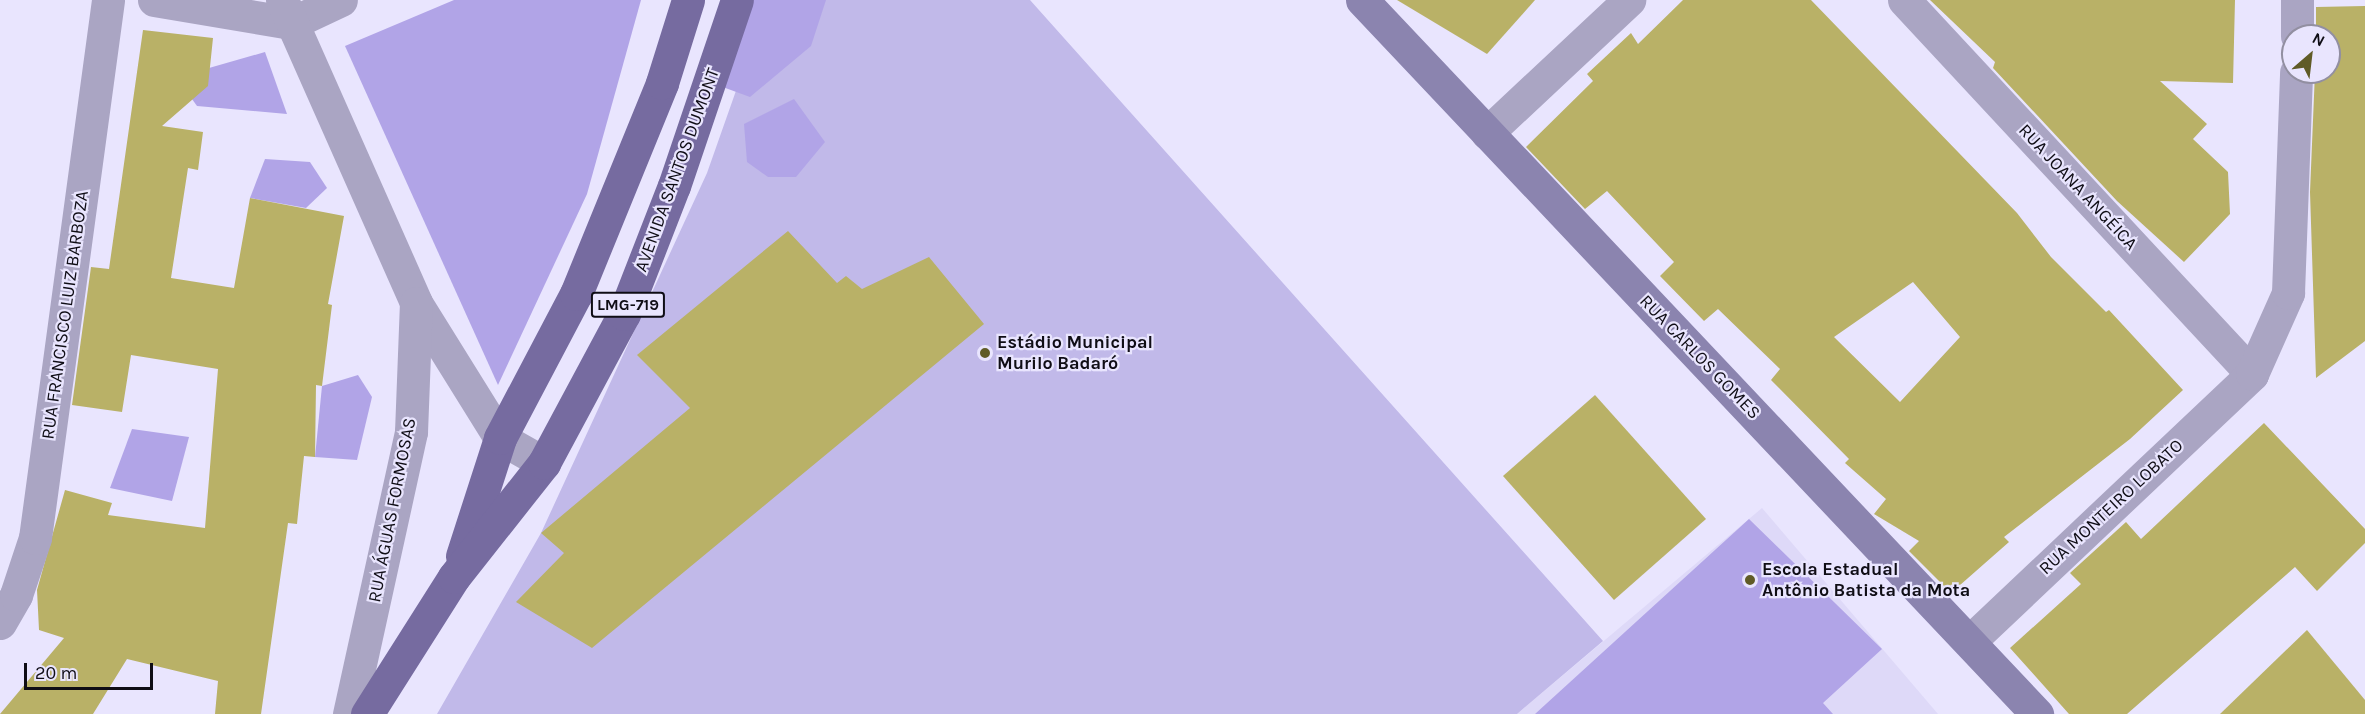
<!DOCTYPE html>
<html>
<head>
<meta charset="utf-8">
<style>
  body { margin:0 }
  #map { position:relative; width:2365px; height:714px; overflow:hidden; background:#e9e5fe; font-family:Karla,sans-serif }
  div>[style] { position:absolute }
  .built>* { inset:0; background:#ded9f8 }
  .green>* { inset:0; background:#c1b9e9 }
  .forest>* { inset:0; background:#b1a4e7 }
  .building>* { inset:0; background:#b9b167 }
  .minor>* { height:33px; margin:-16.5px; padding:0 16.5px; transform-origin:16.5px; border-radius:16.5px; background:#aaa5c3 }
  .secondary>* { height:33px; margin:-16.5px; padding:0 16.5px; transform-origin:16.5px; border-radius:16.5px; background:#8b84af }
  .primary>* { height:33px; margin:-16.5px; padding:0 16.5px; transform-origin:16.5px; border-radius:16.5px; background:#766ba0 }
  .dots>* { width:16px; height:16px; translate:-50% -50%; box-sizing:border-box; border:3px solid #e9e5fe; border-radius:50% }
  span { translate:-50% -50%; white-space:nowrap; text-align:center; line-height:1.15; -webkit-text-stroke:4.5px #e9e5fe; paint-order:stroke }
  .shield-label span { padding:2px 4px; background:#e9e5fe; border:2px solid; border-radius:4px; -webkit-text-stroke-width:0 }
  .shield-label { font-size:16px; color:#0f0d15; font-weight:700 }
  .street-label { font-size:18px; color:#0f0d15 }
  .poi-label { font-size:18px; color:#0f0d15; font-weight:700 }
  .left { translate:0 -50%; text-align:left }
  .north { position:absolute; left:2281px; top:24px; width:60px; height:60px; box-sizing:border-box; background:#e9e5fe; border:2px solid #928fa1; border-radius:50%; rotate:28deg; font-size:16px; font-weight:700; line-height:24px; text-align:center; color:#0f0d15 }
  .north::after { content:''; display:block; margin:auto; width:21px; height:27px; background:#605b27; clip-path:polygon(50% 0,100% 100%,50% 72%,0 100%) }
  .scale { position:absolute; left:24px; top:663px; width:129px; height:27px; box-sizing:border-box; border:3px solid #0f0d15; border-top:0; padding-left:8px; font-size:18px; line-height:21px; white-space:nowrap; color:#0f0d15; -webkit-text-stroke:4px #e9e5fe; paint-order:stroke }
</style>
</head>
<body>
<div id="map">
  <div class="built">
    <i style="clip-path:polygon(1762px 508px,1938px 714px,1517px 714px)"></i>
  </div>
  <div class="green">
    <i style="clip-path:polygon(768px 0,1030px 0,1603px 641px,1517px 714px,437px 714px,541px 533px,707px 173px)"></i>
  </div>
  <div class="forest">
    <i style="clip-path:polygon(454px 0,641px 0,587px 194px,498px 385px,345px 46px)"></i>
    <i style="clip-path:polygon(737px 0,826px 0,811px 46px,750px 97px,709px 82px)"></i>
    <i style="clip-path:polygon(265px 52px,287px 114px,197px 106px,192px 99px,209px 68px)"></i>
    <i style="clip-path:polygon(794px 99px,825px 142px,796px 177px,768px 177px,747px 162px,744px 124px)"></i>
    <i style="clip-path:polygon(265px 159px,310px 162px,327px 188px,306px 208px,250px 198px)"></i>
    <i style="clip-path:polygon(358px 375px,372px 397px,357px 460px,315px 457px,322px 386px)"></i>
    <i style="clip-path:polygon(132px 429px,189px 437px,172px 501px,110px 488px)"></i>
    <i style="clip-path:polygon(1749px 519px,1882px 649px,1823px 703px,1833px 714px,1535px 714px)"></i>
  </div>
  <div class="building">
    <i style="clip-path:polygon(1397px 0,1535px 0,1487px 54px)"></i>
    <i style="clip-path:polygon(evenodd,1683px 0,1811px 0,2017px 213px,2051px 257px,2106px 312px,2109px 310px,2183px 390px,2130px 439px,2004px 537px,2009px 542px,1951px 593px,1909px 551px,1919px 541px,1874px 514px,1886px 499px,1845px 463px,1849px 459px,1771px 380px,1780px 369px,1718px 309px,1704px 321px,1660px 276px,1674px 262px,1607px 191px,1585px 209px,1526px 147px,1593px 81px,1587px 74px,1631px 33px,1638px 44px,1683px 0,1913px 282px,1960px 337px,1900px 402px,1834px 337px,1913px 282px)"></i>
    <i style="clip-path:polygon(1930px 0,2235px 0,2233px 83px,2160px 81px,2207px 124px,2193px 139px,2228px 172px,2230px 214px,2184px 262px,2117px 201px,1993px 68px,1995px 62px)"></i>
    <i style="clip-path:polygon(2365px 6px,2365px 341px,2316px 378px,2310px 192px,2315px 72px,2329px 72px,2329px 36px,2316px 36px,2316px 7px)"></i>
    <i style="clip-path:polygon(143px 30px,213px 38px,208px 86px,162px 126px,203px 132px,198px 170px,188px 168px,171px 278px,234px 288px,250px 198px,344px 216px,328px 304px,332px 305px,322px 386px,316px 385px,315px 457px,304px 456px,297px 524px,288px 523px,261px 714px,215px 714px,218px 681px,127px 659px,93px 714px,0 714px,64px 638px,39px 630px,37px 590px,65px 490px,112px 503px,108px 515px,205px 528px,218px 369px,131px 355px,122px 412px,72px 405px,91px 267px,109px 269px)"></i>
    <i style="clip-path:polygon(788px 231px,837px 283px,846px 276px,862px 289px,929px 257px,984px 324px,592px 648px,516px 602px,564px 553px,541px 533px,690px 408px,637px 355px)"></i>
    <i style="clip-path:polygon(1595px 395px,1706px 519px,1614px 600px,1503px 476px)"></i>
    <i style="clip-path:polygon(2264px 423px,2365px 529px,2365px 543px,2317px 591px,2295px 567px,2127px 714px,2069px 714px,2010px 648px,2081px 584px,2070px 573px,2126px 522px,2141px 539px)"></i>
    <i style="clip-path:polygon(2307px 630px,2365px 700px,2365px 714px,2220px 714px)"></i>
  </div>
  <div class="minor">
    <i style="left:154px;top:0;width:140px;rotate:9.5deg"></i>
    <i style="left:292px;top:23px;width:54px;rotate:-25.1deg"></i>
    <i style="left:282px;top:0;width:331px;rotate:66.1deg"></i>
    <i style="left:416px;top:303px;width:159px;rotate:58.1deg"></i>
    <i style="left:500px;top:438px;width:51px;rotate:29.6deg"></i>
    <i style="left:1904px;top:0;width:511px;rotate:47.06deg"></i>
    <i style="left:2297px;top:36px;width:36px;rotate:-90deg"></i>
    <i style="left:1487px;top:133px;width:195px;rotate:-43.1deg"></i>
    <i style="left:0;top:623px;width:32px;rotate:-60deg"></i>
    <i style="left:16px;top:595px;width:60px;rotate:-71.6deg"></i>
    <i style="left:35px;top:538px;width:543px;rotate:-82.27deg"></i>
    <i style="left:1970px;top:641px;width:388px;rotate:-43.4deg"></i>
    <i style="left:2252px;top:374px;width:89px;rotate:-66deg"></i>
    <i style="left:2288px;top:293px;width:221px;rotate:-87.9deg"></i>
    <i style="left:349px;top:714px;width:289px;rotate:-77.6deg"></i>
    <i style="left:411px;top:432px;width:129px;rotate:-87.8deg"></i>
  </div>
  <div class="secondary">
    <i style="left:1362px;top:0;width:983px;rotate:46.61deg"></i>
  </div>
  <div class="primary">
    <i style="left:462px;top:556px;width:124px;rotate:-72.1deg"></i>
    <i style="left:500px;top:438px;width:163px;rotate:-62.2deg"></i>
    <i style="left:576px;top:294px;width:228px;rotate:-67.8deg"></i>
    <i style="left:662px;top:83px;width:87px;rotate:-72.6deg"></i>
    <i style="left:367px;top:714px;width:162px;rotate:-57.6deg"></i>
    <i style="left:454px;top:577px;width:145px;rotate:-51.7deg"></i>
    <i style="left:544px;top:463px;width:169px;rotate:-61.8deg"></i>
    <i style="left:624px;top:314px;width:137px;rotate:-68.7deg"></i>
    <i style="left:674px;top:186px;width:196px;rotate:-71.3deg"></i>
  </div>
  <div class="dots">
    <i style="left:985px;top:353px;background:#605b27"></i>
    <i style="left:1750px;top:580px;background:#605b27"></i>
  </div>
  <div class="shield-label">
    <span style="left:628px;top:305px">LMG-719</span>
  </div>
  <div class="street-label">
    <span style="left:677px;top:170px;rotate:-70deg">AVENIDA SANTOS DUMONT</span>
    <span style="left:2078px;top:187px;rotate:47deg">RUA JOANA ANGÉICA</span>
    <span style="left:65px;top:315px;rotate:-82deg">RUA FRANCISCO LUIZ BARBOZA</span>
    <span style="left:1700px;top:357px;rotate:46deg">RUA CARLOS GOMES</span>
    <span style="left:2111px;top:507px;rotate:-43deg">RUA MONTEIRO LOBATO</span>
    <span style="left:392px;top:510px;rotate:-79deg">RUA ÁGUAS FORMOSAS</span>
  </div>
  <div class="poi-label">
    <span class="left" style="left:997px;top:353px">Estádio Municipal<br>Murilo Badaró</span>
    <span class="left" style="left:1762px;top:580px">Escola Estadual<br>Antônio Batista da Mota</span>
  </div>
  <div class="north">N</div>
  <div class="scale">20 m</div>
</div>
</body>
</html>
